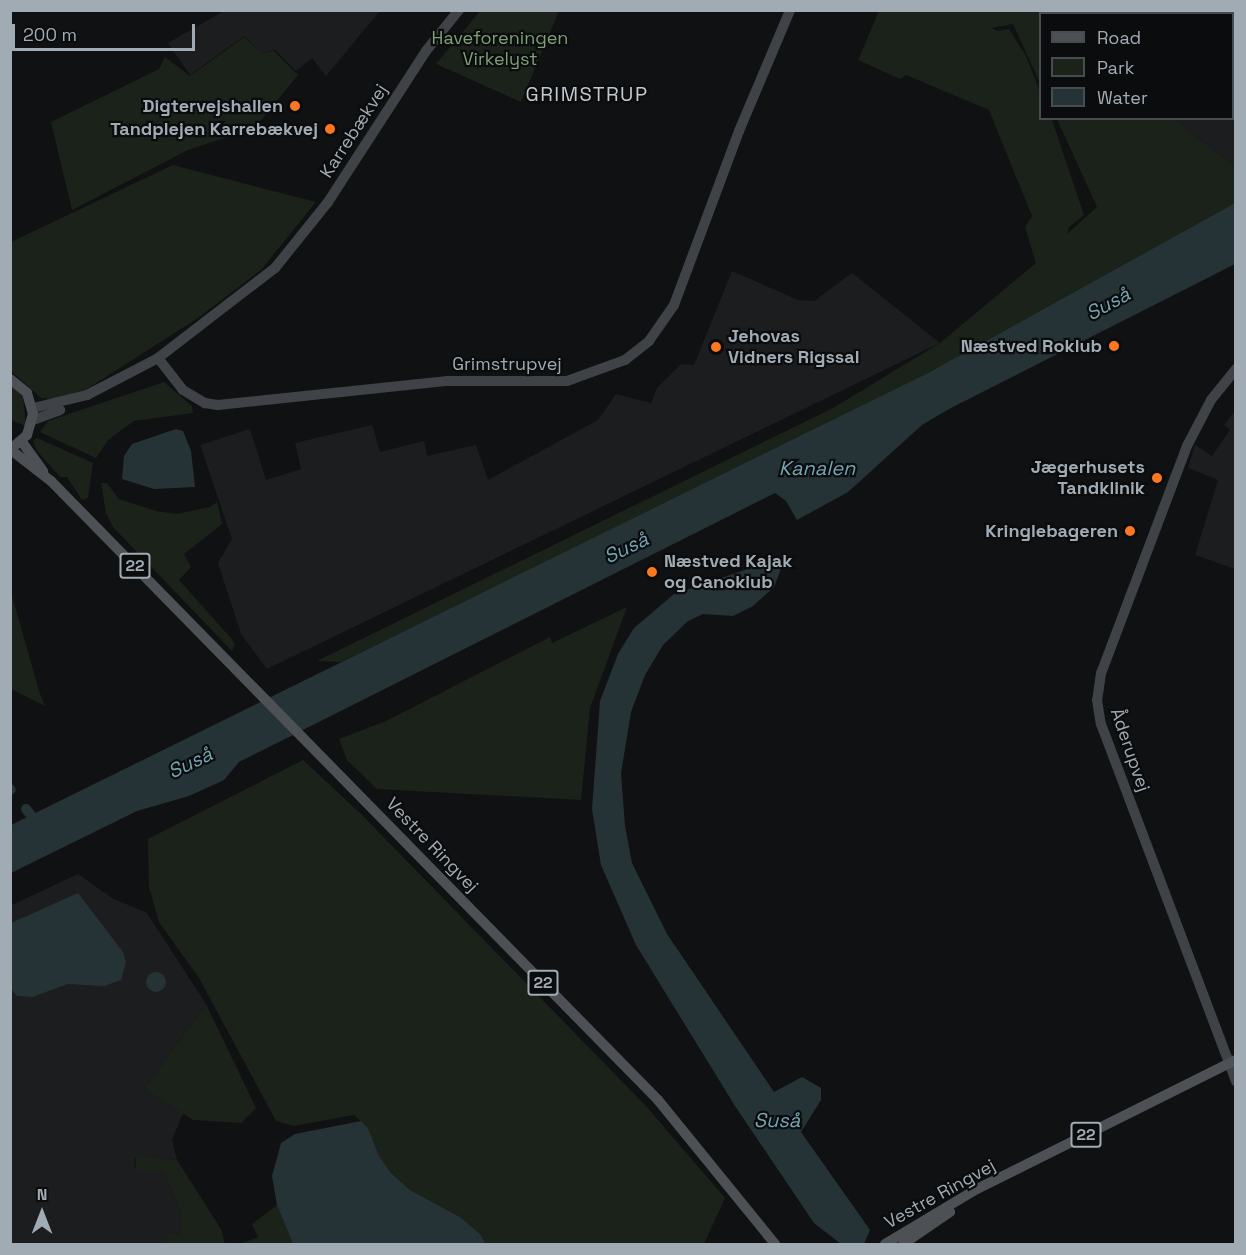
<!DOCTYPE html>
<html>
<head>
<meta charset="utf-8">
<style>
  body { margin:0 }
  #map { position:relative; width:1246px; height:1255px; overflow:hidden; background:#101112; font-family:"Space Grotesk",sans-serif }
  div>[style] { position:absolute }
  .built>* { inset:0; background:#1c1d1f }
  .green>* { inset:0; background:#1b221a }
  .water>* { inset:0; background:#263336 }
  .round { border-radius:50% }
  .river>* { height:10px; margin:-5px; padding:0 5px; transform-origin:5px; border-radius:5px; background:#263336 }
  .secondary>* { height:10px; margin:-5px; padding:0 5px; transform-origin:5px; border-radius:5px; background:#3f4347 }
  .primary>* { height:10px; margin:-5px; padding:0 5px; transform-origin:5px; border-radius:5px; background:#4d5156 }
  .dots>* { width:16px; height:16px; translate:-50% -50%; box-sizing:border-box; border:3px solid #0b0c0d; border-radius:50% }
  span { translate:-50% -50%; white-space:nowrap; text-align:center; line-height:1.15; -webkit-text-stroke:4.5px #0b0c0d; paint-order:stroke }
  .shield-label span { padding:2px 4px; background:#0b0c0d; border:2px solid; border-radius:4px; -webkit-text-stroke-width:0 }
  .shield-label { font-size:16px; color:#a1abb4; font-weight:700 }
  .park-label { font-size:18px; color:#7fa076 }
  .poi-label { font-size:18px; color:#a1abb4; font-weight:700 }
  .right { translate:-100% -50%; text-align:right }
  .left { translate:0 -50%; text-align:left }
  .street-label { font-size:18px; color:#a1abb4 }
  .neighbourhood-label { font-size:20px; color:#c2c9cf; letter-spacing:1.5px }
  .water-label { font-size:20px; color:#75a5b2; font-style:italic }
  .frame { position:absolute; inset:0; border:12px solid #a1abb4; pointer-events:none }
  .legend { position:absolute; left:1039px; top:12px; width:195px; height:108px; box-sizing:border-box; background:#0b0c0d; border:2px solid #474c50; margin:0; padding:8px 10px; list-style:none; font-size:18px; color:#a1abb4 }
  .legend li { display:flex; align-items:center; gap:12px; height:30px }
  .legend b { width:30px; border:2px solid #474c50 }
  .north { position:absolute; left:12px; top:1183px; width:60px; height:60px; -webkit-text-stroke:4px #0b0c0d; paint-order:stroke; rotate:0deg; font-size:16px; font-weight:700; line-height:24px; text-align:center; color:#a1abb4 }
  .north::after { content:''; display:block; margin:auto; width:21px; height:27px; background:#a1abb4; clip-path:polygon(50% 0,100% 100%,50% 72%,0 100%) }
  .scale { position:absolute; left:12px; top:24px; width:183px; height:27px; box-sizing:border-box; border:3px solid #a1abb4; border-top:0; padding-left:8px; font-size:18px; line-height:21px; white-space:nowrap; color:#a1abb4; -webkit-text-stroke:4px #0b0c0d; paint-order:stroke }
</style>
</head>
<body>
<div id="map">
  <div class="built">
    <i style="clip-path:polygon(224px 11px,224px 10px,380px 11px,326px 76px,312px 58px,296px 71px,275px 50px,262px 53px,244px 36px,190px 75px,168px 43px)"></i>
    <i style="clip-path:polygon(1169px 11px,1235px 11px,1235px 166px,1174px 119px,1232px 118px,1232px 14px)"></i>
    <i style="clip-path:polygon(732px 271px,798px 300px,814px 301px,852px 273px,940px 343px,267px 669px,241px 634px,218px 563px,232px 539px,200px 445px,250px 429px,266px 480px,301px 469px,295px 443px,372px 425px,380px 452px,424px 441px,427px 456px,476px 445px,488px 480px,598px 420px,616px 394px,651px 403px,657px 388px,681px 364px,694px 365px)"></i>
    <i style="clip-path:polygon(1235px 411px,1235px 569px,1195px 555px,1218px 480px,1188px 468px,1195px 445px,1212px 456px,1230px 430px,1224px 425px)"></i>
    <i style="clip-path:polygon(78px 874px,112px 898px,147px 913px,206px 1004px,144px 1089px,183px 1113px,172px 1140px,177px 1160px,135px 1158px,134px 1169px,164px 1172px,181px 1213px,181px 1234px,168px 1233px,166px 1244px,11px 1244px,10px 906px)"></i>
  </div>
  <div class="green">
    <i style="clip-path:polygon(963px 10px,1174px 13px,1040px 14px,1040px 83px,1013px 24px,992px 28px,997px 31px,1009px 29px,1026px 56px,1040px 92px,1040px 118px,1052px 120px,1084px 215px,1069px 227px,1067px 234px,1097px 207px,1057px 119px,1174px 119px,1235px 166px,1235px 203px,928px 373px,730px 472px,341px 662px,317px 661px,833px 408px,940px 343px,1036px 263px,1025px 227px,1032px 216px,989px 110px,906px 75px,900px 79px,858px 60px,879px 11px)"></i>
    <i style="clip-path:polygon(480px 11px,559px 11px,521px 102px,436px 64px)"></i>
    <i style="clip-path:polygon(244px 37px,262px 53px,274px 51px,298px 75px,255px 128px,188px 150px,72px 210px,51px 122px,159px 69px,165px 57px,190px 76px)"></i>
    <i style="clip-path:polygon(173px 165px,316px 202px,261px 270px,198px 318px,87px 389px,56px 399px,41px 398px,11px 371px,11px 242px)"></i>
    <i style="clip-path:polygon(164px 382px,192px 406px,193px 413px,134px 421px,108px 440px,96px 458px,40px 432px,48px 421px)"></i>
    <i style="clip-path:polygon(10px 384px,23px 397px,26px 426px,11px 420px)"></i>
    <i style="clip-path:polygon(37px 438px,93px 463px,88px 498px,82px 500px,67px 477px,60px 477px,37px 451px,33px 441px)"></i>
    <i style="clip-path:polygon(101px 483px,107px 483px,119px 499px,156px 511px,177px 514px,210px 507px,217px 502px,222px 524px,184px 554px,191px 567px,179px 580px,230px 637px,235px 644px,232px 651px,113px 527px,106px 513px)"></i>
    <i style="clip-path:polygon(11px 592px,39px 691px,45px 706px,11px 689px)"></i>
    <i style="clip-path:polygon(627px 607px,590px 708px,581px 800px,377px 789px,347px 760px,339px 739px,386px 721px,550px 637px,552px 643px)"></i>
    <i style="clip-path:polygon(303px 760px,361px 814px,646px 1106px,725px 1198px,704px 1244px,486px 1244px,480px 1234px,460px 1217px,410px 1190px,391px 1173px,379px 1156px,368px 1128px,354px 1115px,294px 1126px,276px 1121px,199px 978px,159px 922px,149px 887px,148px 839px)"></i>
    <i style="clip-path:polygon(206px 1004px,256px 1108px,241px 1123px,193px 1120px,144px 1089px)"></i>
    <i style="clip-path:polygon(136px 1156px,177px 1160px,221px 1229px,225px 1244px,164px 1244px,168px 1233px,181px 1234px,181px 1213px,164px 1172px,135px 1171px)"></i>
    <i style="clip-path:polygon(277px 1205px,293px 1244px,240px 1244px,258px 1237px,252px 1224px)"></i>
  </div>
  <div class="water">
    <i style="clip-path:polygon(1235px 203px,1235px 264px,949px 409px,922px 425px,848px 492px,797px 520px,786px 501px,775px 493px,239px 762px,224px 780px,189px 796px,137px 811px,11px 873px,11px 825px,928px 373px)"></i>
    <i style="clip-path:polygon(176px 429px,183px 431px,191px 451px,195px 487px,154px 489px,122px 479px,124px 456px,132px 444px)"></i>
    <i style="clip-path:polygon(786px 556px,774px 587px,753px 606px,733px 616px,703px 614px,688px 621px,663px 645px,645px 675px,631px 712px,621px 773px,625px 826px,632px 863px,667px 934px,774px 1092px,802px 1077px,821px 1088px,821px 1100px,801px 1132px,870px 1230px,864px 1244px,841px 1244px,814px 1223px,735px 1106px,636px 945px,601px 865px,592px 809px,600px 701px,618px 654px,634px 628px,674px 594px)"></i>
    <i style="clip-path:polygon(78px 893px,123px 952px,126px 962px,121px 980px,104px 986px,68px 984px,32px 997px,17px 996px,11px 989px,11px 923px)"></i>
    <i class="round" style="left:146px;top:972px;width:20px;height:20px"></i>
    <i style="clip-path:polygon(361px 1121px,368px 1128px,379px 1156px,391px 1173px,410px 1190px,460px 1217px,480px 1234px,486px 1244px,293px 1244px,277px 1205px,272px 1176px,281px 1143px,295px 1134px)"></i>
  </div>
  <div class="river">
    <i style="left:10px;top:789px;width:1px;rotate:45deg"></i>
    <i style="left:26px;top:809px;width:21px;rotate:51deg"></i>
  </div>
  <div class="secondary">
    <i style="left:158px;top:358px;width:41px;rotate:52deg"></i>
    <i style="left:183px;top:390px;width:26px;rotate:31deg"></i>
    <i style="left:205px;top:403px;width:13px;rotate:9deg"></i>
    <i style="left:218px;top:405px;width:231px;rotate:-6deg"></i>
    <i style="left:448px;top:381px;width:119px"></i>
    <i style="left:567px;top:381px;width:62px;rotate:-19.9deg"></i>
    <i style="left:625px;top:360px;width:31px;rotate:-38deg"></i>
    <i style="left:649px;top:341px;width:44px;rotate:-55.2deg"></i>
    <i style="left:674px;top:305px;width:186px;rotate:-69.5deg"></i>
    <i style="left:739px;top:131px;width:131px;rotate:-67.1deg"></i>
    <i style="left:1236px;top:369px;width:40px;rotate:129deg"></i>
    <i style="left:1211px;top:400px;width:52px;rotate:117.6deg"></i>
    <i style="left:1187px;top:446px;width:243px;rotate:110.7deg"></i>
    <i style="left:1101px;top:673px;width:27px;rotate:98deg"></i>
    <i style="left:1097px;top:700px;width:24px;rotate:81deg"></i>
    <i style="left:1101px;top:724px;width:382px;rotate:69.3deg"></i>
    <i style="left:33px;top:408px;width:56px;rotate:-13.5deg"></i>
    <i style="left:87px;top:395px;width:80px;rotate:-27.5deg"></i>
    <i style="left:158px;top:358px;width:148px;rotate:-37.6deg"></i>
    <i style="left:275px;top:268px;width:85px;rotate:-51.2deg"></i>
    <i style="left:328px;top:202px;width:180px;rotate:-57deg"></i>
    <i style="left:426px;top:51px;width:53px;rotate:-51.2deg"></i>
    <i style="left:33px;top:420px;width:29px;rotate:-20deg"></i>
  </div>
  <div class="primary">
    <i style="left:10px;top:379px;width:22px;rotate:39deg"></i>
    <i style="left:27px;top:393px;width:22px;rotate:74deg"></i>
    <i style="left:33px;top:414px;width:22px;rotate:106deg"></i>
    <i style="left:27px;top:435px;width:23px;rotate:139deg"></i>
    <i style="left:22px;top:442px;width:36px;rotate:54deg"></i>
    <i style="left:11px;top:450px;width:51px;rotate:37.8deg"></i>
    <i style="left:51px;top:481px;width:867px;rotate:45.56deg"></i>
    <i style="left:658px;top:1100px;width:186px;rotate:50.9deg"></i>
    <i style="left:885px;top:1244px;width:107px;rotate:-30.9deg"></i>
    <i style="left:977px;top:1189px;width:289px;rotate:-26.5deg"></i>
    <i style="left:903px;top:1244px;width:57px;rotate:-34.2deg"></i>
  </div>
  <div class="dots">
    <i style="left:295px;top:106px;background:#fc771e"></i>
    <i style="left:330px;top:129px;background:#fc771e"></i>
    <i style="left:1114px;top:346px;background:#fc771e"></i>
    <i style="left:716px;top:347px;background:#fc771e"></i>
    <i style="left:1157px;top:478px;background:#fc771e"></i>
    <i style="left:1130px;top:531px;background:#fc771e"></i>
    <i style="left:652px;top:572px;background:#fc771e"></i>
  </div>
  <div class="shield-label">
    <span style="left:135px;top:566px">22</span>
    <span style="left:543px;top:983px">22</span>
    <span style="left:1086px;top:1135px">22</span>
  </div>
  <div class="park-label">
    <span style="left:500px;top:49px">Haveforeningen<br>Virkelyst</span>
  </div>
  <div class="poi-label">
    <span class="right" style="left:283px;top:106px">Digtervejshallen</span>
    <span class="right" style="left:318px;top:129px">Tandplejen Karrebækvej</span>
    <span class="left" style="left:728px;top:347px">Jehovas<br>Vidners Rigssal</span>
    <span class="right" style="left:1102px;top:346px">Næstved Roklub</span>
    <span class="right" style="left:1145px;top:478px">Jægerhusets<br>Tandklinik</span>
    <span class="right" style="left:1118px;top:531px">Kringlebageren</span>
    <span class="left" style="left:664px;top:572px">Næstved Kajak<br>og Canoklub</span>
  </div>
  <div class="street-label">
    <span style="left:354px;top:131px;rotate:-57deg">Karrebækvej</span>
    <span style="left:507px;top:364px">Grimstrupvej</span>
    <span style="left:1130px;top:750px;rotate:71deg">Åderupvej</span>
    <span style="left:432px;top:845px;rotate:46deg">Vestre Ringvej</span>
    <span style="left:940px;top:1194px;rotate:-29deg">Vestre Ringvej</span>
  </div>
  <div class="neighbourhood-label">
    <span style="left:587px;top:94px">GRIMSTRUP</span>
  </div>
  <div class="water-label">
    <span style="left:1108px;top:304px;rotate:-29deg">Suså</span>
    <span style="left:817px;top:468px">Kanalen</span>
    <span style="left:626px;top:548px;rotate:-26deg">Suså</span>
    <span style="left:190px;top:763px;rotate:-26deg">Suså</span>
    <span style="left:777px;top:1120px">Suså</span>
  </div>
  <div class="frame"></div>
  <ul class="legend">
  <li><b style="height:8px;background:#4d5156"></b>Road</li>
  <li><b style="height:16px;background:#1b221a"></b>Park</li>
  <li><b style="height:16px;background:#263336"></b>Water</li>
  </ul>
  <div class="north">N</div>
  <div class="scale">200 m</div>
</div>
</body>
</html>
